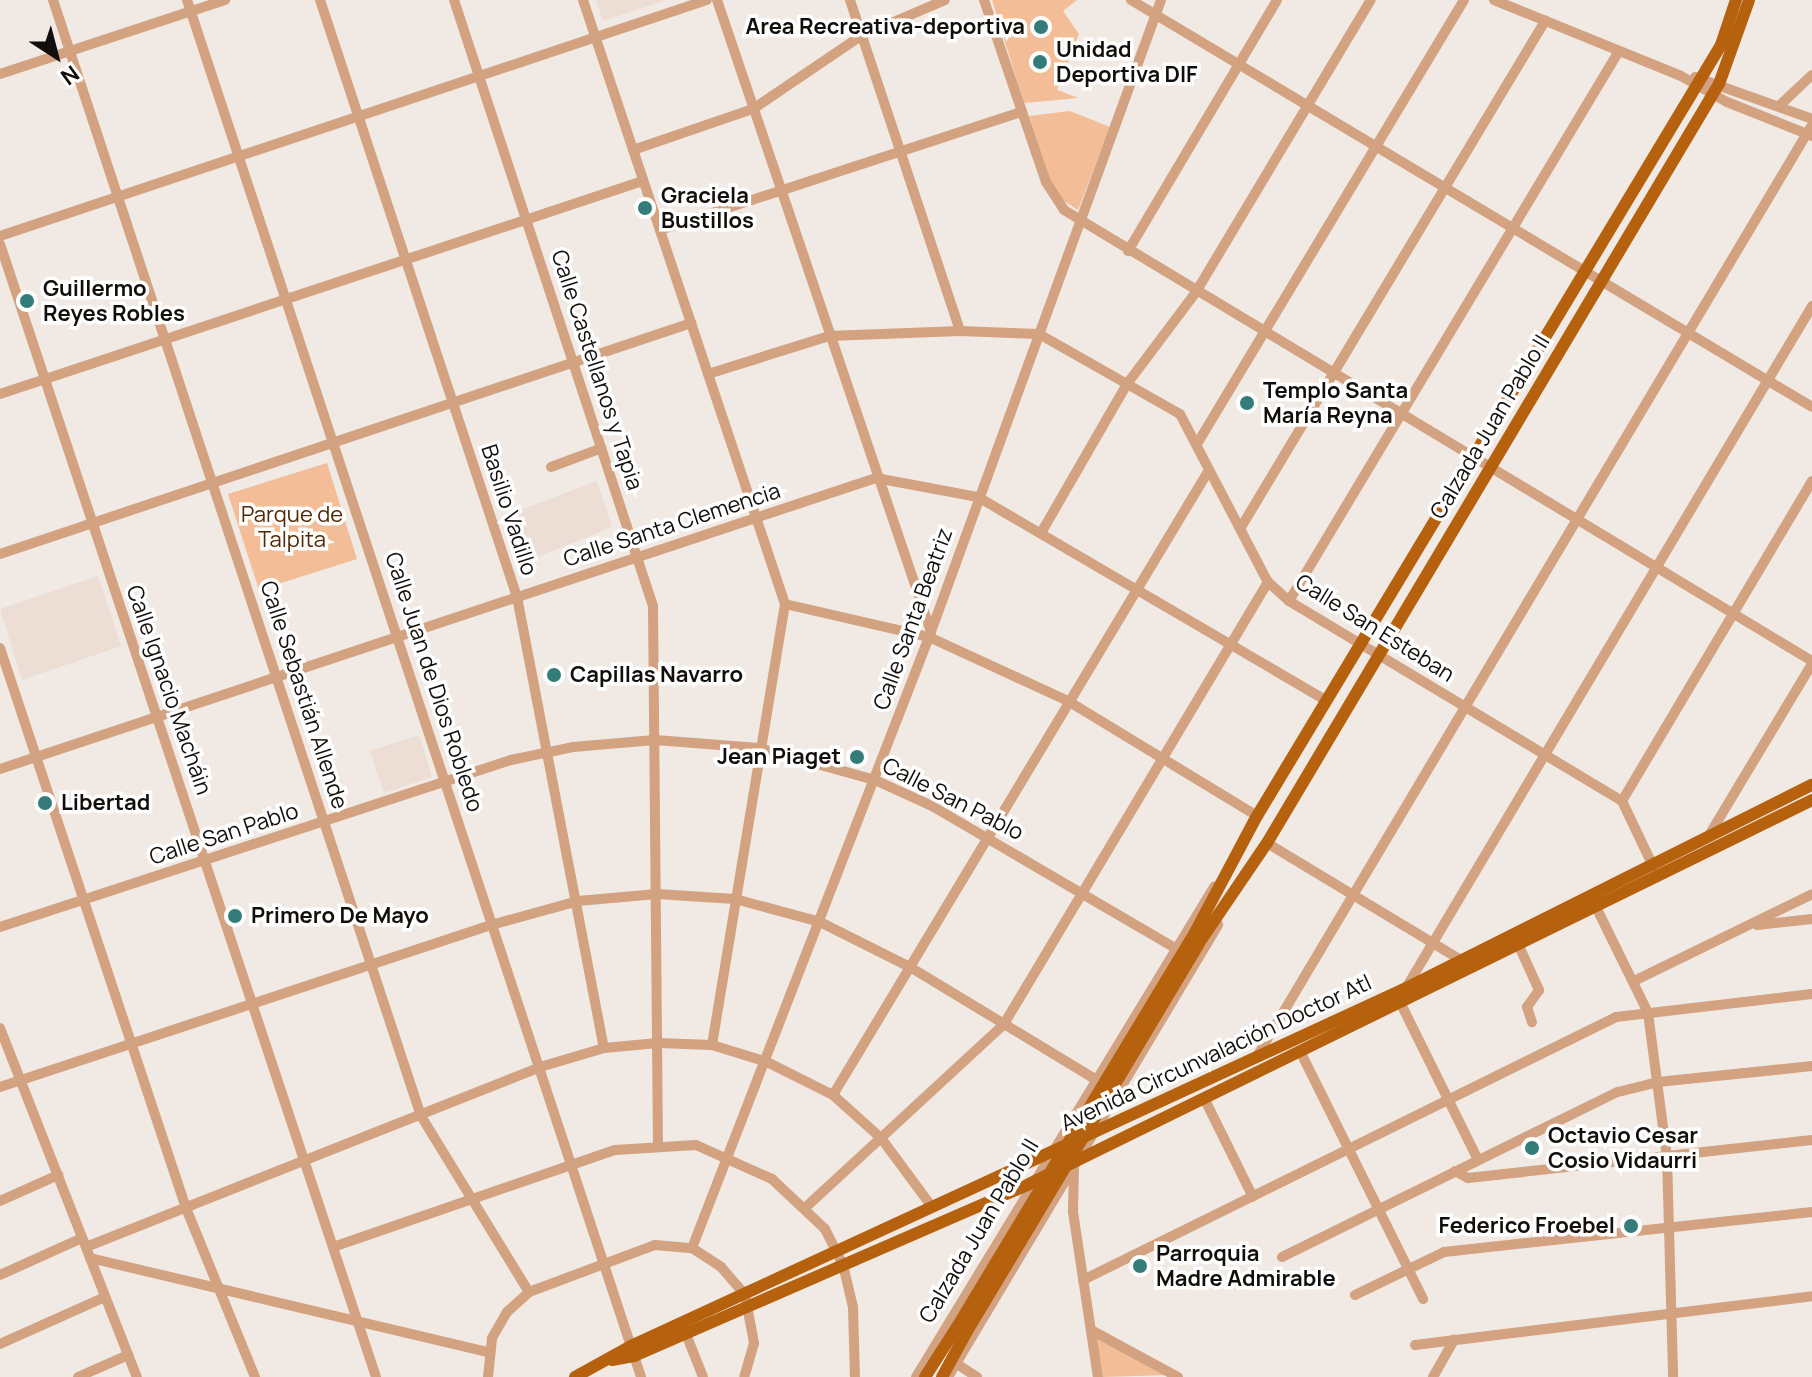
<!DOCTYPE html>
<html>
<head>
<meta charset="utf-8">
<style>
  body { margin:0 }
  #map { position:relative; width:1812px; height:1377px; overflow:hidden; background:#f0e9e4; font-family:Manrope,sans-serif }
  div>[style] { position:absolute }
  .built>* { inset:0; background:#ecded4 }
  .green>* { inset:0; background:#f3bd97 }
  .minor>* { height:10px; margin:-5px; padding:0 5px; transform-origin:5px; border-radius:5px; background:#d2a281 }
  .major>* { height:12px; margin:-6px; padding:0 6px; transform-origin:6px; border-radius:6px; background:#b6610e }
  .major-bridge>* { height:12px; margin:-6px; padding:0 6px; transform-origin:6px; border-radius:6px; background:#b6610e }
  .dots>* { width:22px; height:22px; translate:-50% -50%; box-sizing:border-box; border:4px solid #fff; border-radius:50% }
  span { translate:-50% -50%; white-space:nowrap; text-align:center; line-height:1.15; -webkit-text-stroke:7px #fff; paint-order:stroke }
  .poi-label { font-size:22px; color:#110e0d; font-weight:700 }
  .right { translate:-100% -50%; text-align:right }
  .left { translate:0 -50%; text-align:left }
  .street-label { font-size:22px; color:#110e0d }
  .park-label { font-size:22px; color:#532802 }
  .north { position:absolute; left:16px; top:16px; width:80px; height:80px; -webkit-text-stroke:6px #fff; paint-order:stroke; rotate:144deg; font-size:22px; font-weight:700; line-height:32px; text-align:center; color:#110e0d }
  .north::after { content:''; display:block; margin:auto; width:28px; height:36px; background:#110e0d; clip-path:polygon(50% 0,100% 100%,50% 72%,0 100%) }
</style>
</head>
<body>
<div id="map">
  <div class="built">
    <i style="clip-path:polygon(596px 0,667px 0,603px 21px)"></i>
    <i style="clip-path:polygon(597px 481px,612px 527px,517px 565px,502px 517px)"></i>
    <i style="clip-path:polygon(98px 576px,121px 646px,22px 680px,0 609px)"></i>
    <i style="clip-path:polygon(419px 735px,432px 777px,384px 793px,370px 751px)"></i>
  </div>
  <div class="green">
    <i style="clip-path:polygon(992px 0,1077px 0,1063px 11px,1079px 34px,1057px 90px,1078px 98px,1024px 103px)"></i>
    <i style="clip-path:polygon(1070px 111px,1110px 127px,1078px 210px,1061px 199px,1051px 183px,1029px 116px)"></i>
    <i style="clip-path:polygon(327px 463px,357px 559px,259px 590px,228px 494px)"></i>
    <i style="clip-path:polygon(1097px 1339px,1168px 1375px,1103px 1377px)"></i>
  </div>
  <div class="minor">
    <i style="left:53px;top:0;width:1175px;rotate:71.75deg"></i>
    <i style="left:421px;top:1116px;width:206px;rotate:58.5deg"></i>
    <i style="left:187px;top:0;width:1450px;rotate:71.75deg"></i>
    <i style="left:320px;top:0;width:629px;rotate:71.74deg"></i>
    <i style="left:517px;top:597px;width:459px;rotate:79.1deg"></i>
    <i style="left:454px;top:0;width:638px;rotate:71.82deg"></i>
    <i style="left:653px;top:606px;width:538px;rotate:89.47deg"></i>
    <i style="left:583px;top:0;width:637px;rotate:71.51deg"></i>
    <i style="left:785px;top:604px;width:447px;rotate:99.4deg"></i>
    <i style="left:717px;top:0;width:667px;rotate:71.29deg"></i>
    <i style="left:850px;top:0;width:349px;rotate:71.6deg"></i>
    <i style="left:984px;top:0;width:192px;rotate:71.2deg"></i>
    <i style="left:1046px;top:182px;width:33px;rotate:57deg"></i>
    <i style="left:1064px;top:210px;width:873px;rotate:31.09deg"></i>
    <i style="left:1131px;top:0;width:793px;rotate:30.86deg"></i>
    <i style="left:1494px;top:0;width:202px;rotate:22.1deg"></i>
    <i style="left:1681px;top:76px;width:53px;rotate:29.5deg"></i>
    <i style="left:1727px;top:102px;width:92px;rotate:21.8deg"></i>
    <i style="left:0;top:74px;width:237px;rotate:-18.2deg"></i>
    <i style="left:1695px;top:77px;width:124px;rotate:19.7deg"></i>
    <i style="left:1779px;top:106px;width:45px;rotate:-43.2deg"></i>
    <i style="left:633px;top:150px;width:127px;rotate:-18.9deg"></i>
    <i style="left:753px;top:109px;width:130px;rotate:-34.1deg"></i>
    <i style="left:861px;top:36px;width:91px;rotate:-23.2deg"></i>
    <i style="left:660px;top:230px;width:381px;rotate:-18.1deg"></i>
    <i style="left:0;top:236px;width:745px;rotate:-18.46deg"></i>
    <i style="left:0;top:244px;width:1194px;rotate:71.64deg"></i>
    <i style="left:1128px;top:251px;width:292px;rotate:-59.3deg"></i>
    <i style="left:708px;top:374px;width:127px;rotate:-17.4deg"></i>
    <i style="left:829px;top:336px;width:131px;rotate:-2.2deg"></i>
    <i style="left:960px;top:331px;width:79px;rotate:2.2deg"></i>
    <i style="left:1039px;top:334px;width:162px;rotate:29.6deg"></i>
    <i style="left:1180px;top:414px;width:190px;rotate:62.4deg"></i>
    <i style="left:1268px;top:582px;width:28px;rotate:42deg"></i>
    <i style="left:1289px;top:601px;width:388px;rotate:31deg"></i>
    <i style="left:1622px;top:801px;width:72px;rotate:64.5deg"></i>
    <i style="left:0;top:394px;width:677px;rotate:-18.33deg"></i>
    <i style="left:1197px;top:444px;width:518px;rotate:-58.98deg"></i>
    <i style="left:551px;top:467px;width:54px;rotate:-20.4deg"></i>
    <i style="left:1240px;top:529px;width:593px;rotate:-59.02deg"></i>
    <i style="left:1041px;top:533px;width:172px;rotate:-60deg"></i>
    <i style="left:1127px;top:384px;width:115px;rotate:-53.1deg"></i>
    <i style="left:1196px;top:292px;width:340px;rotate:-59.1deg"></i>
    <i style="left:0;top:554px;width:729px;rotate:-18.48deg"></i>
    <i style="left:1289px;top:601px;width:641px;rotate:-59.04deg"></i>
    <i style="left:785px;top:604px;width:148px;rotate:12.9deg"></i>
    <i style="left:929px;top:637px;width:153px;rotate:24.7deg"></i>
    <i style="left:1068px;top:701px;width:221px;rotate:31.3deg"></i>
    <i style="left:0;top:648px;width:590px;rotate:71.63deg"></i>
    <i style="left:186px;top:1208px;width:183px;rotate:67.8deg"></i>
    <i style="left:0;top:769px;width:923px;rotate:-18.38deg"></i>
    <i style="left:876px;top:478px;width:104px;rotate:10.6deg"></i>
    <i style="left:978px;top:497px;width:403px;rotate:30.3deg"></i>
    <i style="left:1622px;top:801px;width:372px;rotate:-59.3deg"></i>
    <i style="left:1708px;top:837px;width:202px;rotate:-59deg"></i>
    <i style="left:1267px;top:843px;width:227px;rotate:31.1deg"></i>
    <i style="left:1593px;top:901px;width:125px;rotate:63.8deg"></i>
    <i style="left:1648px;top:1013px;width:145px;rotate:82.5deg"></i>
    <i style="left:1667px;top:1157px;width:220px;rotate:88.4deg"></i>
    <i style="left:1757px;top:925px;width:55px;rotate:-6.2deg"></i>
    <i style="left:0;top:927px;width:538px;rotate:-18.1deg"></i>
    <i style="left:511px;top:760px;width:63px;rotate:-11.8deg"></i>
    <i style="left:573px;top:747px;width:82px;rotate:-4.9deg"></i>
    <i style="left:655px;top:740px;width:104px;rotate:4.4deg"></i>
    <i style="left:759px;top:748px;width:120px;rotate:15.4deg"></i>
    <i style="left:875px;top:780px;width:63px;rotate:24.5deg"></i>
    <i style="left:932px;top:806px;width:281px;rotate:30.3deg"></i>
    <i style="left:1518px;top:944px;width:51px;rotate:65.5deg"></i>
    <i style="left:1539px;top:990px;width:21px;rotate:125deg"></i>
    <i style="left:1527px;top:1007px;width:16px;rotate:72deg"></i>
    <i style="left:1634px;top:981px;width:198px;rotate:-26deg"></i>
    <i style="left:1406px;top:988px;width:794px;rotate:-59.23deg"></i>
    <i style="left:1400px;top:1002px;width:176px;rotate:63.7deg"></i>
    <i style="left:0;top:1028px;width:375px;rotate:68.6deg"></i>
    <i style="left:1300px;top:1051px;width:277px;rotate:63.6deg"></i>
    <i style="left:1256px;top:1058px;width:1086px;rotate:-59.21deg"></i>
    <i style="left:0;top:1087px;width:517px;rotate:-18.26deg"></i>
    <i style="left:491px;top:925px;width:90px;rotate:-15.4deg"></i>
    <i style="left:578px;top:901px;width:79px;rotate:-5.1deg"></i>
    <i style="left:657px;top:894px;width:78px;rotate:3.7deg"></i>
    <i style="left:735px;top:899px;width:88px;rotate:15.1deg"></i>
    <i style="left:820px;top:922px;width:101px;rotate:26.6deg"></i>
    <i style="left:910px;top:967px;width:214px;rotate:31.2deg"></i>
    <i style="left:833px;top:1095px;width:729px;rotate:-58.97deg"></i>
    <i style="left:1204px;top:1098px;width:110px;rotate:63.7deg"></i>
    <i style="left:1074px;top:1167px;width:45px;rotate:91.3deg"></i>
    <i style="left:1073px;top:1212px;width:167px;rotate:81.4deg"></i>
    <i style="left:1455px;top:1171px;width:15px;rotate:28deg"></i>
    <i style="left:1468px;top:1178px;width:346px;rotate:-6.3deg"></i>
    <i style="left:0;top:1201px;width:64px;rotate:-24.1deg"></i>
    <i style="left:806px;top:1207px;width:270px;rotate:-42.7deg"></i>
    <i style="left:1004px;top:1024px;width:515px;rotate:-59.15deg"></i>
    <i style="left:86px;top:1247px;width:488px;rotate:-21.6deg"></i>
    <i style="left:540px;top:1067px;width:67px;rotate:-16.5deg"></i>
    <i style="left:604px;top:1048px;width:54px;rotate:-5.3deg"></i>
    <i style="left:658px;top:1043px;width:54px;rotate:2.1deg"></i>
    <i style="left:712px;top:1045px;width:58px;rotate:17.2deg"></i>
    <i style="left:767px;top:1062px;width:74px;rotate:26.6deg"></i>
    <i style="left:833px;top:1095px;width:64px;rotate:41.9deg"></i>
    <i style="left:881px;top:1138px;width:86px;rotate:53.5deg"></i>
    <i style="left:333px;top:1247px;width:298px;rotate:-19deg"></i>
    <i style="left:615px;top:1150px;width:81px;rotate:-3.5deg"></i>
    <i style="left:696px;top:1145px;width:83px;rotate:24.1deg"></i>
    <i style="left:772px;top:1179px;width:73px;rotate:43.3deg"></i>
    <i style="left:825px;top:1229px;width:40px;rotate:63.4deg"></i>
    <i style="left:843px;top:1265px;width:43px;rotate:76.6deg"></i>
    <i style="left:853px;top:1307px;width:70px;rotate:88.4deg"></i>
    <i style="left:692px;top:1248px;width:655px;rotate:-68.8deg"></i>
    <i style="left:929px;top:637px;width:678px;rotate:-69.99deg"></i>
    <i style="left:1282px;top:1257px;width:374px;rotate:-26.2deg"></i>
    <i style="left:1618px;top:1092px;width:41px;rotate:-14deg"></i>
    <i style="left:1658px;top:1082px;width:155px;rotate:-5.9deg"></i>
    <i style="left:90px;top:1258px;width:409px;rotate:13.3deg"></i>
    <i style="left:0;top:1275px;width:90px;rotate:-24.3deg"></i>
    <i style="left:1083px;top:1280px;width:594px;rotate:-26.26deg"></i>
    <i style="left:1616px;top:1017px;width:197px;rotate:-6.7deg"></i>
    <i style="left:1355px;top:1295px;width:99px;rotate:-25.8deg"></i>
    <i style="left:1444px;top:1252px;width:370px;rotate:-6.2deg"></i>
    <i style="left:1091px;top:1330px;width:99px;rotate:28.4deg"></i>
    <i style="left:686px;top:1334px;width:46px;rotate:68.4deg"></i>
    <i style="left:0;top:1344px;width:115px;rotate:-24.1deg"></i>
    <i style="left:1415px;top:1345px;width:400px;rotate:-7deg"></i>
    <i style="left:957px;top:1364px;width:24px;rotate:33deg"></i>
    <i style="left:78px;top:1377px;width:55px;rotate:-23.7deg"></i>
    <i style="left:488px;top:1377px;width:39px;rotate:-84deg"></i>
    <i style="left:492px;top:1338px;width:30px;rotate:-60deg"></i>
    <i style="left:507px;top:1312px;width:30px;rotate:-42deg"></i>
    <i style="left:529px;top:1292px;width:134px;rotate:-20.5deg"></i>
    <i style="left:655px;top:1245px;width:37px;rotate:5deg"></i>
    <i style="left:692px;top:1248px;width:35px;rotate:33deg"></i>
    <i style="left:721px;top:1267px;width:37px;rotate:49deg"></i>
    <i style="left:745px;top:1295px;width:49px;rotate:79.4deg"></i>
    <i style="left:754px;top:1343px;width:35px;rotate:106deg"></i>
    <i style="left:916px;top:1377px;width:574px;rotate:-58.69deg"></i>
    <i style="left:948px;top:1377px;width:527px;rotate:-59.15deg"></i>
    <i style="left:1433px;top:1377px;width:43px;rotate:-60.4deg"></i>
  </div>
  <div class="major">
    <i style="left:1192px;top:938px;width:138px;rotate:-62deg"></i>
    <i style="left:1257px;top:816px;width:900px;rotate:-58.96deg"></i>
    <i style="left:1721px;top:45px;width:47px;rotate:-71.6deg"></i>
    <i style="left:1199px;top:943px;width:121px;rotate:-55.8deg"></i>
    <i style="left:1267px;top:843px;width:883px;rotate:-59.23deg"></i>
    <i style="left:1719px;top:84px;width:89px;rotate:-70.3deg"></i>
    <i style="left:612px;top:1360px;width:22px;rotate:-10deg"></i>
    <i style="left:634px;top:1356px;width:431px;rotate:-23.5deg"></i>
    <i style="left:1029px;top:1184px;width:872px;rotate:-26.12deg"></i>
    <i style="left:575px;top:1377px;width:64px;rotate:-29deg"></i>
    <i style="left:631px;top:1346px;width:854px;rotate:-24.79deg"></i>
    <i style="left:1406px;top:988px;width:454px;rotate:-26.6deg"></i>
    <i style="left:925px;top:1377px;width:59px;rotate:-57.4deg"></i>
    <i style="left:942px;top:1377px;width:50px;rotate:-61.4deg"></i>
  </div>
  <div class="major-bridge">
    <i style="left:957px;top:1327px;width:454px;rotate:-58.9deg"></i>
    <i style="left:966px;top:1333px;width:454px;rotate:-59.1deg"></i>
  </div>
  <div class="dots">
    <i style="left:1041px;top:27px;background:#347c7a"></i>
    <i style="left:1040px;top:62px;background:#347c7a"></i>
    <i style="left:645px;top:208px;background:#347c7a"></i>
    <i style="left:27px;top:301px;background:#347c7a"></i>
    <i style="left:1247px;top:403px;background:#347c7a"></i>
    <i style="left:554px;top:675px;background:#347c7a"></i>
    <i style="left:857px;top:757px;background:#347c7a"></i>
    <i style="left:45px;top:803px;background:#347c7a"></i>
    <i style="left:235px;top:916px;background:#347c7a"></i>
    <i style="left:1532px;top:1148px;background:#347c7a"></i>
    <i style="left:1631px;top:1226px;background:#347c7a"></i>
    <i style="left:1140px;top:1266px;background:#347c7a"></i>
  </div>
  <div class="poi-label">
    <span class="right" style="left:1025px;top:27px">Area Recreativa-deportiva</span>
    <span class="left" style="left:1056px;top:62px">Unidad<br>Deportiva DIF</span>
    <span class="left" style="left:661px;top:208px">Graciela<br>Bustillos</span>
    <span class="left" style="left:43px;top:301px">Guillermo<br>Reyes Robles</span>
    <span class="left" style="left:1263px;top:403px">Templo Santa<br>María Reyna</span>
    <span class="left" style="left:570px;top:675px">Capillas Navarro</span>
    <span class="right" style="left:841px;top:757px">Jean Piaget</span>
    <span class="left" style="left:61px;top:803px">Libertad</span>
    <span class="left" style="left:251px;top:916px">Primero De Mayo</span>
    <span class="left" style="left:1548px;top:1148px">Octavio Cesar<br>Cosio Vidaurri</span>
    <span class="right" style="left:1615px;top:1226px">Federico Froebel</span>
    <span class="left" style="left:1156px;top:1266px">Parroquia<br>Madre Admirable</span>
  </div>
  <div class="street-label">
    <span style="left:597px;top:370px;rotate:72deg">Calle Castellanos y Tapia</span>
    <span style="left:1490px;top:427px;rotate:-59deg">Calzada Juan Pablo II</span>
    <span style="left:509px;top:510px;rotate:72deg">Basilio Vadillo</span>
    <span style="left:672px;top:525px;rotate:-18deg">Calle Santa Clemencia</span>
    <span style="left:913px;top:619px;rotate:-70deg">Calle Santa Beatriz</span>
    <span style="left:1375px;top:628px;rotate:32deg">Calle San Esteban</span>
    <span style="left:434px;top:682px;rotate:72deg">Calle Juan de Dios Robledo</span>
    <span style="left:169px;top:690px;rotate:71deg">Calle Ignacio Macháin</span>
    <span style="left:304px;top:695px;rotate:72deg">Calle Sebastián Allende</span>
    <span style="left:953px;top:799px;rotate:27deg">Calle San Pablo</span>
    <span style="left:224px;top:834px;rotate:-18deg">Calle San Pablo</span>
    <span style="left:1216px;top:1053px;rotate:-25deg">Avenida Circunvalación Doctor Atl</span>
    <span style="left:979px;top:1231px;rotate:-59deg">Calzada Juan Pablo II</span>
  </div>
  <div class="park-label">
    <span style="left:292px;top:527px">Parque de<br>Talpita</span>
  </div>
  <div class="north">N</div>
</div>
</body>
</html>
